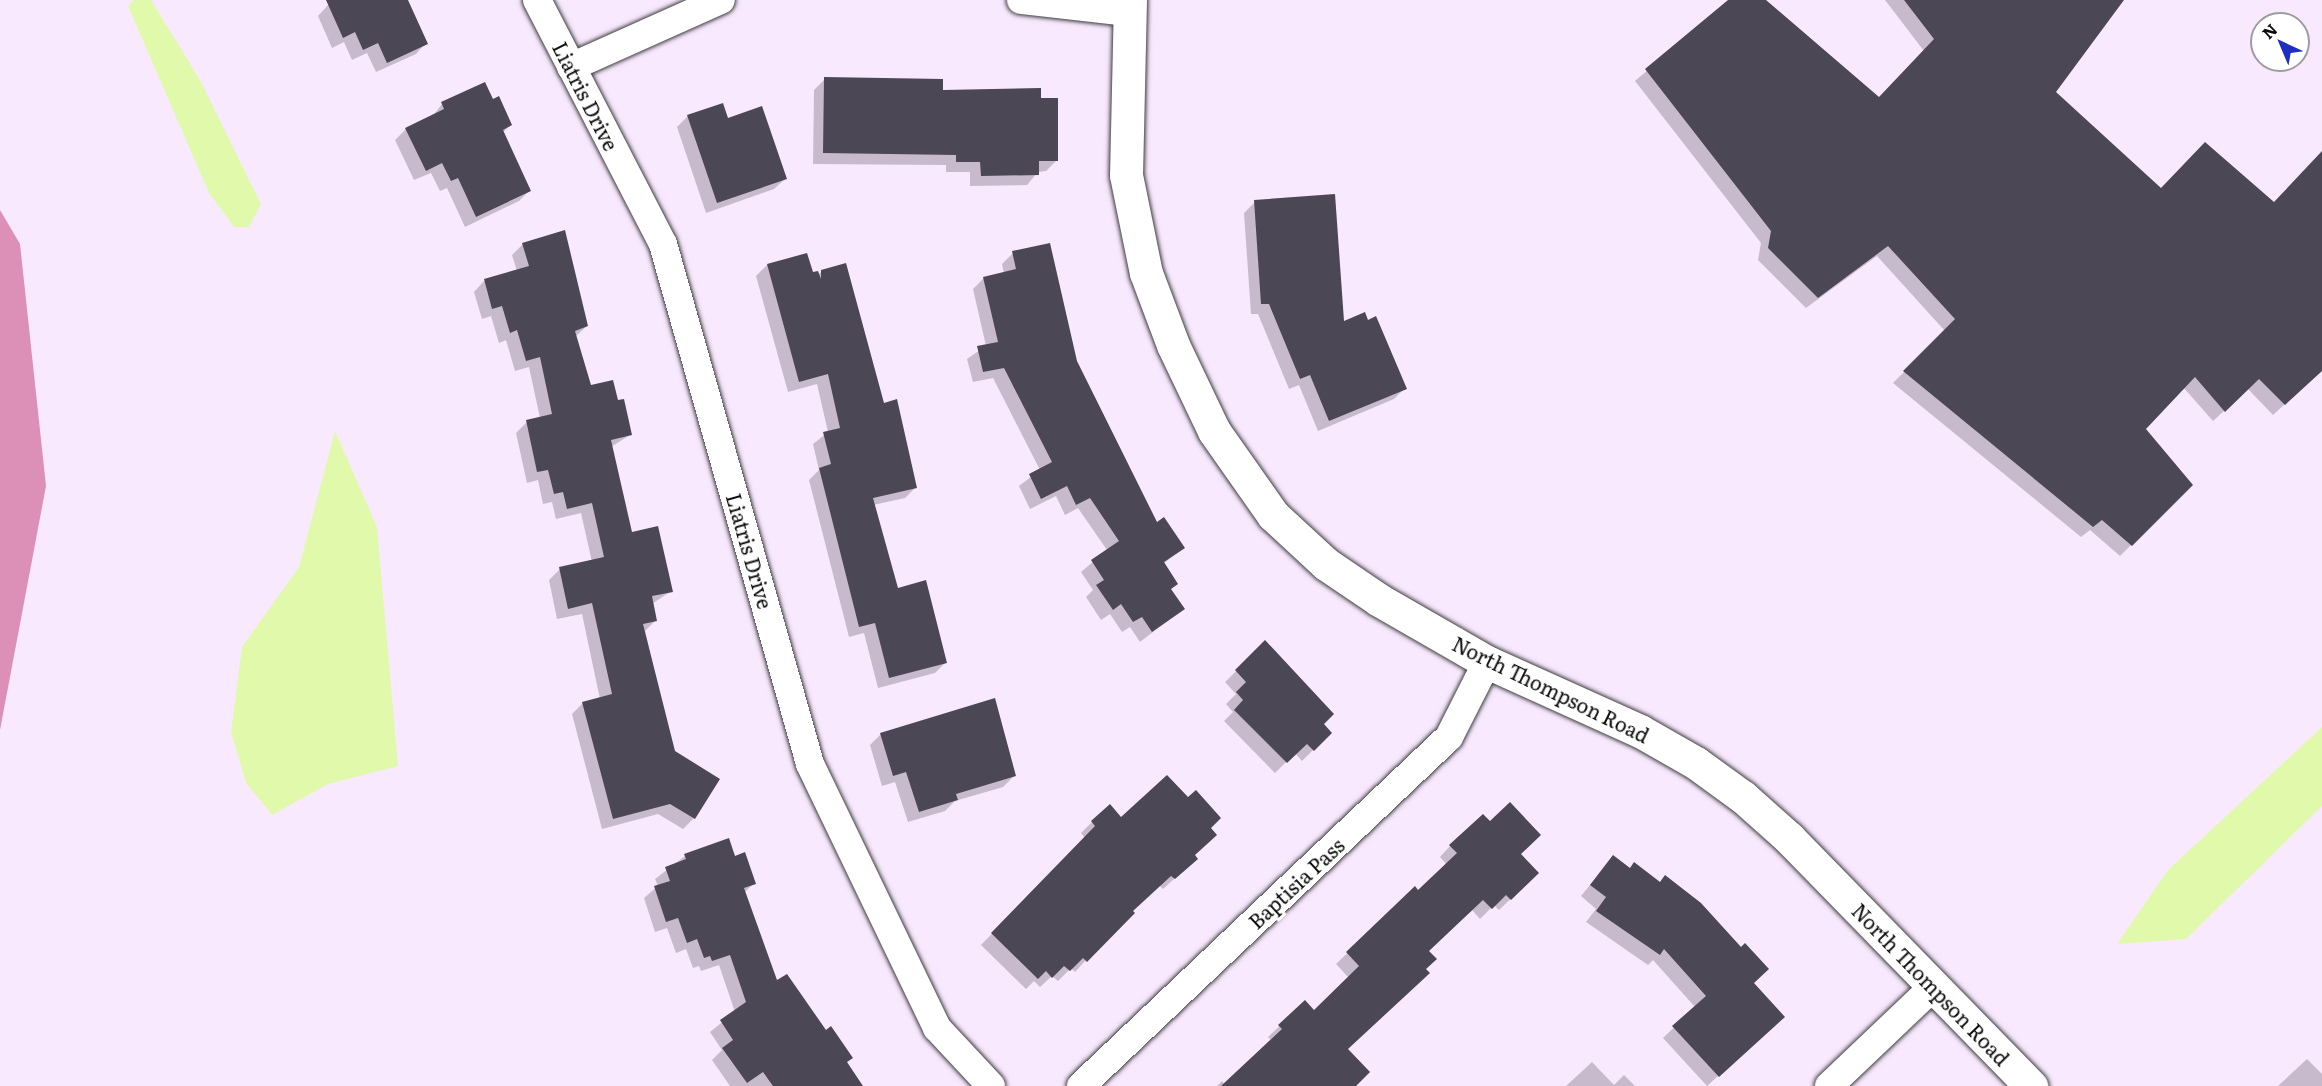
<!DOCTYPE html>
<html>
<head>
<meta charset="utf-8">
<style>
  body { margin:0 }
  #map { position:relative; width:2322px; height:1086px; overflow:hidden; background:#f9e9ff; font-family:Literata,serif }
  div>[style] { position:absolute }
  .forest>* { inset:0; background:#dc90b7 }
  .water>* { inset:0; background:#e1f9ab }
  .shadow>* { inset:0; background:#0003 }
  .building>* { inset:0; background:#4b4754 }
  .roads { filter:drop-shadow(0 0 2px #3e3e3e) drop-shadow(0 0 2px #3e3e3e) }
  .minor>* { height:28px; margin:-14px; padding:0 14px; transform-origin:14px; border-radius:14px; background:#fff }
  .tertiary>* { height:33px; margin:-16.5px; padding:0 16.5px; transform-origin:16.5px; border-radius:16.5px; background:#fff }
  span { translate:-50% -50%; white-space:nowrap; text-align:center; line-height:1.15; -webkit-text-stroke:6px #fff; paint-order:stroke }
  .street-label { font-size:20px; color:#0b0b0b }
  .north { position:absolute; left:2250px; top:12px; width:60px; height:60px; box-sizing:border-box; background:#fff; border:2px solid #9d9d9d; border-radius:50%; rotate:316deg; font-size:16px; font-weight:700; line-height:24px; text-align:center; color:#0b0b0b }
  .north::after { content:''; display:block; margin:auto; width:21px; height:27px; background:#1d2fc1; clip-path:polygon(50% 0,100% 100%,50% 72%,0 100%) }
</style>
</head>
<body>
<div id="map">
  <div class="forest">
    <i style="clip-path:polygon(0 210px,20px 244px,46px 486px,0 730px)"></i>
  </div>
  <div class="water">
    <i style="clip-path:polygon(134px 0,151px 0,200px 80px,261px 204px,249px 227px,234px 227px,209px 193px,128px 6px)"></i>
    <i style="clip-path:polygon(335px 431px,377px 527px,398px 766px,328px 784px,272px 815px,246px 783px,231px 732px,242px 647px,299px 567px)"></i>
    <i style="clip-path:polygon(2322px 727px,2322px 806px,2186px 939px,2117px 944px,2168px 870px)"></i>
  </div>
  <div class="shadow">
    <i style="clip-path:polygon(327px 0,407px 0,426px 43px,416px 54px,376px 72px,367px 53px,352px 60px,344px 42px,332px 48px,318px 16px,329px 4px)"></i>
    <i style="clip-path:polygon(1730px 0,1764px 0,1879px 98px,1924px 51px,1885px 0,2122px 0,2054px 92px,2161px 190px,2274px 204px,2322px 163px,2322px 370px,2273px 415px,2248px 389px,2213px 421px,2183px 387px,2144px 429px,2191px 485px,2120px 556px,2090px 530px,2081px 537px,1893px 383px,1945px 331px,1877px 256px,1806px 308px,1758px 260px,1761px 243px,1635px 81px)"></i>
    <i style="clip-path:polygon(825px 79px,1040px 100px,1057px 160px,1046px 171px,1038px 172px,1027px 185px,970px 186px,970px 172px,946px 172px,946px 165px,813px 164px,814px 90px)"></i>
    <i style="clip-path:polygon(492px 100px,511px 125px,502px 133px,530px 190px,519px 201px,465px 227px,447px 188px,440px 191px,431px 173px,414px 180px,395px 140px,406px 129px,432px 117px,442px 104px)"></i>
    <i style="clip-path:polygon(688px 116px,727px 120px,785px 179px,774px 189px,706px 213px,677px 127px)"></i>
    <i style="clip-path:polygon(1255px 202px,1343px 323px,1405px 388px,1394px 399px,1318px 431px,1299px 385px,1289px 389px,1258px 314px,1251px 314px,1244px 213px)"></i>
    <i style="clip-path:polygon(523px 244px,587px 326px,575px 337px,590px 387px,616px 402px,630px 435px,611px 447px,631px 533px,671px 591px,652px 604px,656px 620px,645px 631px,673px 752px,694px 818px,683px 829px,658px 814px,602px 829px,572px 714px,583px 703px,600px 699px,582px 614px,557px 619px,549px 580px,560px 569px,592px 562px,581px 513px,556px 519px,552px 502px,543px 504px,538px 480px,527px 483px,516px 433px,527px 422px,540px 418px,529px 367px,515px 371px,506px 340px,499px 343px,491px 316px,482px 319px,474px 292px,484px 281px,517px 271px,512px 255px)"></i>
    <i style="clip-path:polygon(1013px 253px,1076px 361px,1157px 524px,1183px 548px,1163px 564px,1170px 590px,1183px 609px,1140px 642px,1130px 627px,1122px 632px,1110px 614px,1101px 620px,1086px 597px,1093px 590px,1081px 572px,1107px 550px,1078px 508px,1065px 515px,1056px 496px,1030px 509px,1019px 486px,1040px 470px,993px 378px,973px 382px,967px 359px,986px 346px,973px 289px,984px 278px,1004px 274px,1002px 264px)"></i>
    <i style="clip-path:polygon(767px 265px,818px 275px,822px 271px,883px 404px,916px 487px,905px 498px,873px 505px,897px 590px,946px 662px,935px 673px,878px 688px,864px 633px,849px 637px,809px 480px,819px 470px,813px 444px,828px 432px,817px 384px,788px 392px,756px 276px)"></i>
    <i style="clip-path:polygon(1265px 643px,1330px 733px,1302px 761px,1295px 753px,1275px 773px,1224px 721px,1233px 712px,1226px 704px,1236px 694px,1225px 682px)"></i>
    <i style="clip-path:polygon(881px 734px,1014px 776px,1003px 787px,955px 801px,945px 811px,908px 822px,895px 782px,882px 786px,870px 745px)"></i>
    <i style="clip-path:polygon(1121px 819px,1209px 828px,1185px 869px,1163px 889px,1159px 885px,1131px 911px,1075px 972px,1071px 968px,1058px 981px,1052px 976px,1040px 987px,1034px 981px,1026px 989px,981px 945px,1085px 838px,1081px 833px,1092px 822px)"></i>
    <i style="clip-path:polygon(1450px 846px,1519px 854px,1526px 884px,1499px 910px,1494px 905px,1480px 919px,1472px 910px,1427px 951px,1347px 1049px,1355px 1086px,1217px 1086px,1222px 1081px,1225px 1085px,1272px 1041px,1268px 1037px,1305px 1002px,1314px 1012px,1349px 978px,1336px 964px,1414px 889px,1418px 893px,1447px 865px,1440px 857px)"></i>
    <i style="clip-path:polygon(685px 856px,734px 858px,754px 883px,744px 893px,776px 983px,851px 1058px,846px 1063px,861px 1086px,730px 1086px,712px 1060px,722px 1050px,710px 1032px,735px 1012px,719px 965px,701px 971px,699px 966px,693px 968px,686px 949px,676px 953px,667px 928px,655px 932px,644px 898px,658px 886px,655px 879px)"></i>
    <i style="clip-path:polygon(1613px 857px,1753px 984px,1772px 1027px,1707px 1086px,1663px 1038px,1695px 1007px,1653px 960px,1648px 965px,1586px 922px,1596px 909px,1581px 896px)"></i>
    <i style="clip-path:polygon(2307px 1059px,2322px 1074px,2322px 1086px,2278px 1086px)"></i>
    <i style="clip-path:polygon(1592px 1062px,1614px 1085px,1624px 1075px,1635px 1086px,1566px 1086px)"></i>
  </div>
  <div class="building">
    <i style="clip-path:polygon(326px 0,408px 0,428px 44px,387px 63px,378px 43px,363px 50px,355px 32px,343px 38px)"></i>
    <i style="clip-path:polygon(1728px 0,1766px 0,1879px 97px,1934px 39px,1904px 0,2124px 0,2056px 92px,2161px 188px,2205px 142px,2274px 202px,2322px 151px,2322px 371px,2285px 405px,2259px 379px,2225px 412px,2195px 377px,2146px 429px,2193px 485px,2132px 546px,2102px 520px,2093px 527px,1903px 371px,1955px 319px,1888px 246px,1818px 298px,1768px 248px,1771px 231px,1645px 69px)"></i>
    <i style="clip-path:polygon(824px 77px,943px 79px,943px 90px,1041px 88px,1041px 98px,1058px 98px,1058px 161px,1039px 161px,1039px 175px,981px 176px,980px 162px,956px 162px,956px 155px,823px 153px)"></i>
    <i style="clip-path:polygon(485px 82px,493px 99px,499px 96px,512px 125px,503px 130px,531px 191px,476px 217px,458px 178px,451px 181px,442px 163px,426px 171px,405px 128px,444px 109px,441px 102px)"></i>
    <i style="clip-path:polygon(723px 103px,728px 118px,762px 106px,787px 179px,717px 203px,687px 115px)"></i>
    <i style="clip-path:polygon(1335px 194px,1344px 321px,1365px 312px,1368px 320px,1376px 316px,1407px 389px,1329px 421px,1310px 375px,1300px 379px,1269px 304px,1261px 304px,1254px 200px)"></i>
    <i style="clip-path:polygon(565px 230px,588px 326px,575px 331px,591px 385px,613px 380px,618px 400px,624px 399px,632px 435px,611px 440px,632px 532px,658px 526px,673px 592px,652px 596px,657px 621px,643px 624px,675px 751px,720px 779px,695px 819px,670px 804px,613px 819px,582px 702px,612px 694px,592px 603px,568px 609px,559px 567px,604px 557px,592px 503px,567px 509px,563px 492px,554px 494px,548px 470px,537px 472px,526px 420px,552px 414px,540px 357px,526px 361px,517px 330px,510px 333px,502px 306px,492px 309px,484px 279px,529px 266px,522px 243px)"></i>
    <i style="clip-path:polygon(1050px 243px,1077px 361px,1157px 522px,1164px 517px,1185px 548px,1164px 562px,1178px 584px,1171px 589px,1185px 609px,1152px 632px,1142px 617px,1133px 622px,1121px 604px,1113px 610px,1096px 585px,1104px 580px,1091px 560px,1119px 541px,1090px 498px,1076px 505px,1067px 486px,1041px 499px,1029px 474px,1052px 462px,1004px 368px,983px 372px,977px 346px,998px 342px,983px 277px,1016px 269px,1012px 251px)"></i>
    <i style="clip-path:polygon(807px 253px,813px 272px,818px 271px,821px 279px,821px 270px,846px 263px,884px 403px,897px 399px,917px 488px,873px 498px,898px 588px,926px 580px,947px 663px,889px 678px,875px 623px,859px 627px,819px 468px,831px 464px,823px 432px,840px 428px,828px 374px,799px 382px,767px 264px)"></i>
    <i style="clip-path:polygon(1265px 640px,1334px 714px,1324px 724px,1332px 733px,1314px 751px,1307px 744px,1287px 763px,1234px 710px,1243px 700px,1236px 692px,1246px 682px,1235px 670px)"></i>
    <i style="clip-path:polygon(995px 698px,1016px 776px,956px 794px,958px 800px,919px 812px,906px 772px,893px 776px,880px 733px)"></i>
    <i style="clip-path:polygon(1167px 775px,1188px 797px,1196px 790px,1221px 818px,1211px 828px,1217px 835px,1195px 855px,1198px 859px,1175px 879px,1171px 876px,1133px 911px,1135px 913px,1087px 962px,1083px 958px,1070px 971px,1064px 966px,1052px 978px,1046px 971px,1038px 979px,991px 933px,1095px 826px,1091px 821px,1110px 804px,1121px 817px)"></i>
    <i style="clip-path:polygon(1510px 802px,1541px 835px,1521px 854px,1539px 873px,1511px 900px,1506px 895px,1492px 909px,1483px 900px,1429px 951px,1437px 959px,1426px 969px,1430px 973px,1348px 1049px,1370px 1072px,1356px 1086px,1221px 1086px,1282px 1029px,1278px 1025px,1305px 1000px,1314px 1010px,1359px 966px,1346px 952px,1415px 886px,1418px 890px,1457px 853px,1449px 845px,1483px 814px,1490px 821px)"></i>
    <i style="clip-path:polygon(729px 838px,735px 856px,745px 852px,756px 884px,744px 888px,777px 980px,787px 974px,826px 1030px,831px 1026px,853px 1058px,847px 1062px,863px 1086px,773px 1086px,763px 1072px,747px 1083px,722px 1048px,733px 1040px,720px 1020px,746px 1002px,730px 955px,712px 961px,710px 956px,704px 958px,697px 939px,687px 943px,678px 918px,666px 922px,654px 886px,670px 881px,665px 867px,686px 859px,684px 854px)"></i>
    <i style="clip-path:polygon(1613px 855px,1630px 868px,1634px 862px,1660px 882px,1665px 875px,1701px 903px,1741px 947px,1745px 943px,1769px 969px,1754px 983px,1785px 1017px,1719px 1077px,1672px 1026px,1706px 996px,1664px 949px,1660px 955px,1596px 911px,1606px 897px,1590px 885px)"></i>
  </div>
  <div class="roads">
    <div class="minor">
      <i style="left:537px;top:0;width:275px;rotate:62.7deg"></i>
      <i style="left:663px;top:244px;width:540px;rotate:74.21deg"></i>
      <i style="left:810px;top:764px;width:293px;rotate:64.3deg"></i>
      <i style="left:937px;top:1028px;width:79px;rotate:47deg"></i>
      <i style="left:1021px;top:0;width:107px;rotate:6.5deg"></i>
      <i style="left:571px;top:67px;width:164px;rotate:-24.1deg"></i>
      <i style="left:1081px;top:1086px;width:507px;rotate:-43.48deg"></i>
      <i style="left:1449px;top:737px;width:84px;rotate:-63.1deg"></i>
      <i style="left:1829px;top:1086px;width:144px;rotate:-43.6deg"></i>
    </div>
    <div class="tertiary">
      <i style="left:1130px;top:0;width:175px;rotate:91.3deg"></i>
      <i style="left:1126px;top:175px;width:100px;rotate:78.5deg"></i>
      <i style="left:1146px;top:273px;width:77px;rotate:69.4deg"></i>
      <i style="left:1173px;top:345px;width:95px;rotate:64.5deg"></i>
      <i style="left:1214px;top:431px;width:103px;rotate:54.9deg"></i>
      <i style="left:1273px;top:515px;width:72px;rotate:42.8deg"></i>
      <i style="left:1326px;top:564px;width:64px;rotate:34.2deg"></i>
      <i style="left:1379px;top:600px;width:125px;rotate:29.9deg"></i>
      <i style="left:1487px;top:662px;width:168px;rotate:24.3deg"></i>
      <i style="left:1640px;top:731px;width:64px;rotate:29.7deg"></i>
      <i style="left:1696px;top:763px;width:58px;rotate:35.9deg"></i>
      <i style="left:1743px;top:797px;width:62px;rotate:41.7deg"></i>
      <i style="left:1789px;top:838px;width:347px;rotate:45.7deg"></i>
    </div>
  </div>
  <div class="street-label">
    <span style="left:586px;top:96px;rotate:63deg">Liatris Drive</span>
    <span style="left:750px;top:551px;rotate:74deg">Liatris Drive</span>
    <span style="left:1551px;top:689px;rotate:26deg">North Thompson Road</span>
    <span style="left:1296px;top:883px;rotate:-43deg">Baptisia Pass</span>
    <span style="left:1931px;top:984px;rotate:46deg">North Thompson Road</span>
  </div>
  <div class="north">N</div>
</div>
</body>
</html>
